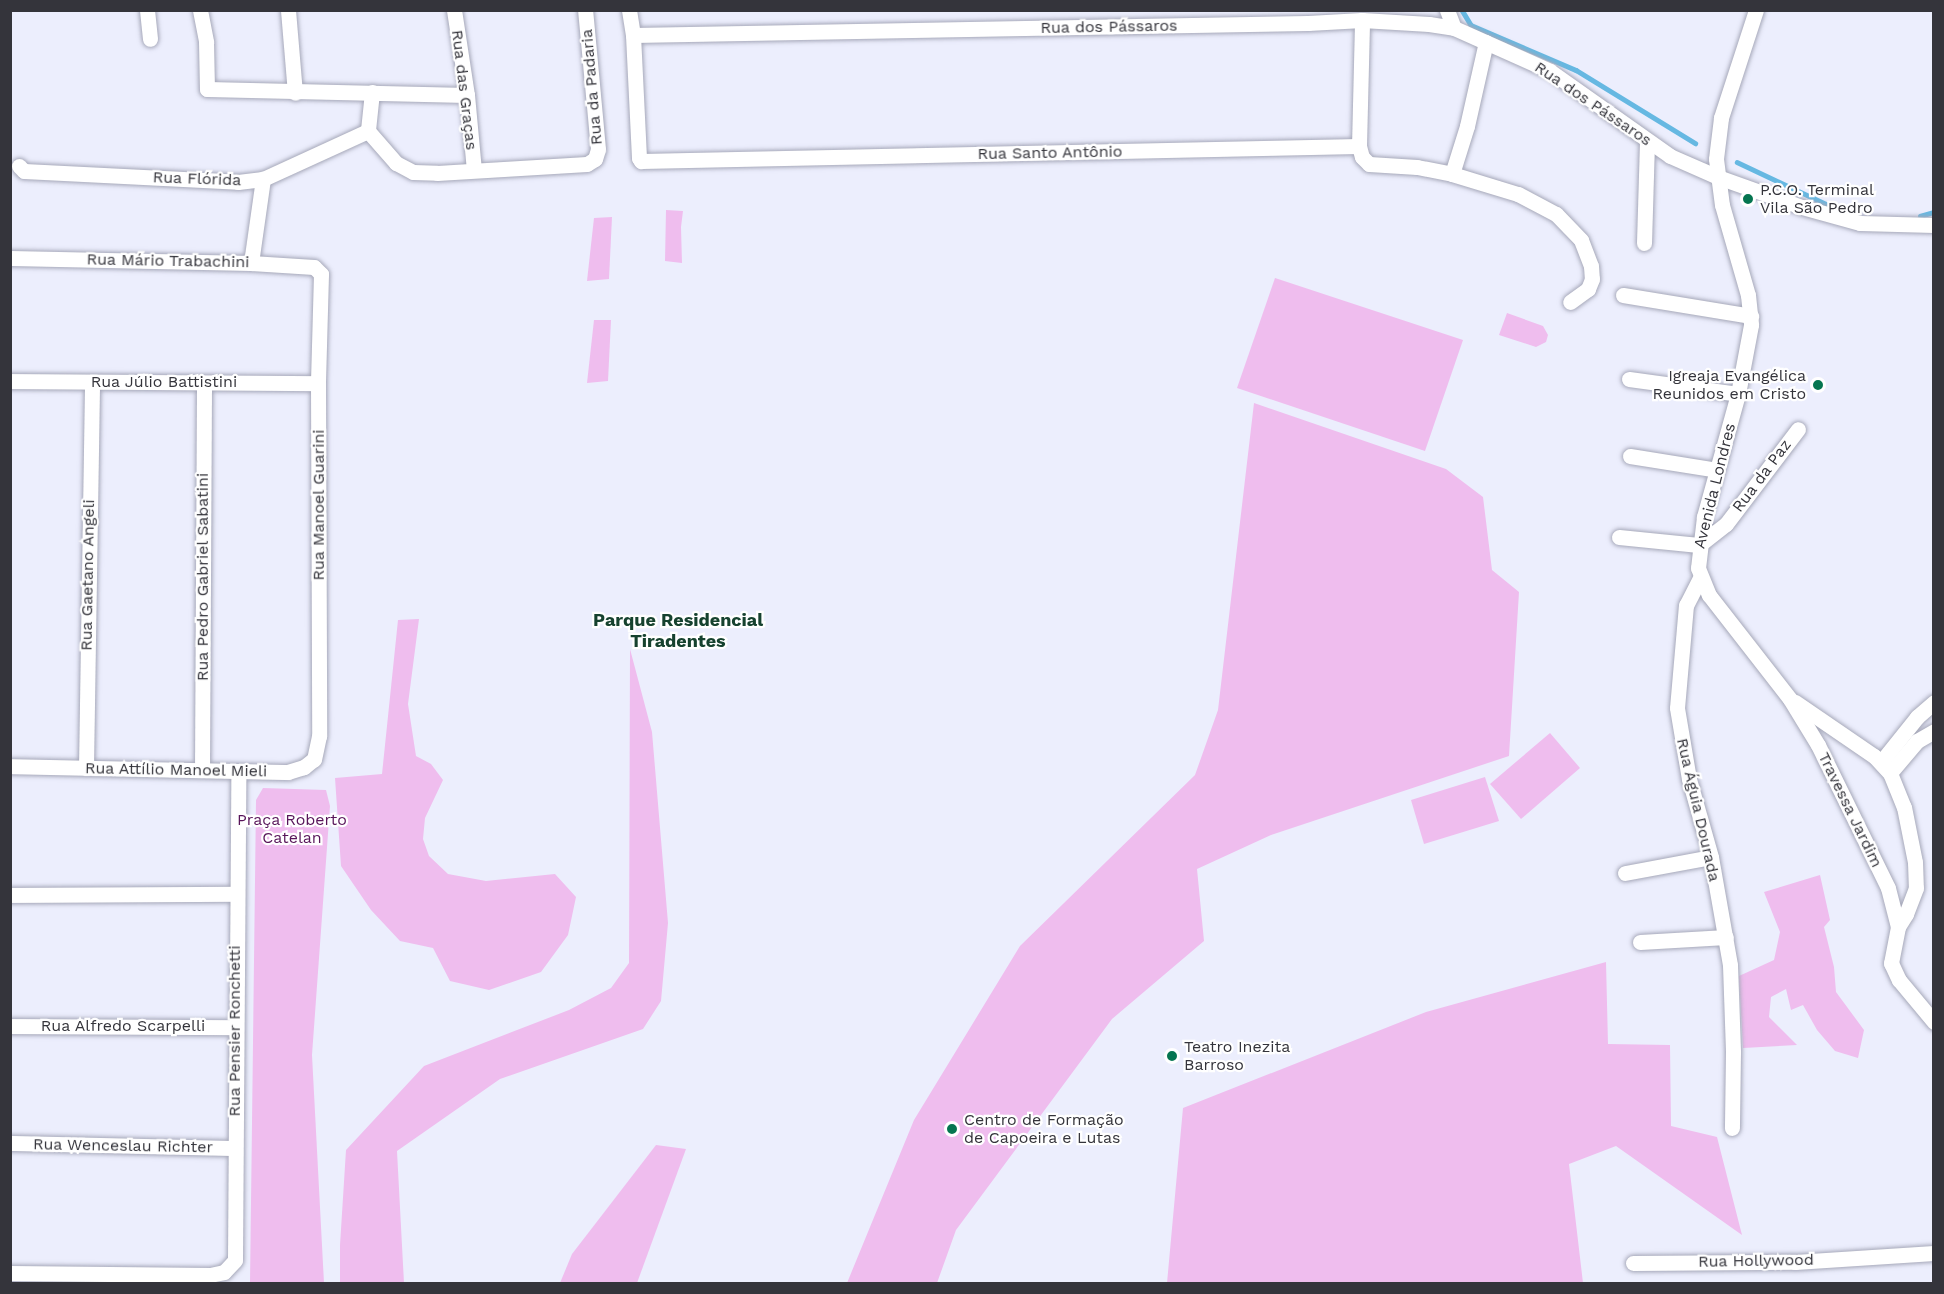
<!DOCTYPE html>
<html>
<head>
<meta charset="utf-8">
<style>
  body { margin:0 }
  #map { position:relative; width:1944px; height:1294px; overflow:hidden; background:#eceefd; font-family:"Work Sans",sans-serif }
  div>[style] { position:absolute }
  .green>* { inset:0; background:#efbdee }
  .stream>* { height:4.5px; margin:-2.25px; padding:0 2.25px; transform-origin:2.25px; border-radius:2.25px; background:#66b8e2 }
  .roads { filter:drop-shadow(0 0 2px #a6a8b9) drop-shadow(0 0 2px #a6a8b9) }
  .minor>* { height:15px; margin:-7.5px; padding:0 7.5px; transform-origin:7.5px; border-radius:7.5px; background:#fff }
  .dots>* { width:16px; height:16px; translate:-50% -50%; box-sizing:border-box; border:3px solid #fff; border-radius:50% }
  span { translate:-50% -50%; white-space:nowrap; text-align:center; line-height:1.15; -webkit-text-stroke:4.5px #fff; paint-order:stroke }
  .street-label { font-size:16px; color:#34343b }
  .poi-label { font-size:16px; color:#34343b }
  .left { translate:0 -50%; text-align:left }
  .right { translate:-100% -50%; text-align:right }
  .park-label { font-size:16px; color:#58155a }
  .neighbourhood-label { font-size:18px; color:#16422f; font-weight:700 }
  .frame { position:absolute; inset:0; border:12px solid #34343b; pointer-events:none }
</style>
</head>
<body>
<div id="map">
  <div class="green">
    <i style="clip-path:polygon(666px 210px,683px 211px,681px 227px,682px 263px,665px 261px)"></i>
    <i style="clip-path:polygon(612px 217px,609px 279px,587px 281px,594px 218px)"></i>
    <i style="clip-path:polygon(1275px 278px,1463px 340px,1425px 451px,1237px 388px)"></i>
    <i style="clip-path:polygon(1507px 313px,1543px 326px,1548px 335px,1546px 342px,1536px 347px,1499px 335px)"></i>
    <i style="clip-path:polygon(594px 320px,611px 320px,608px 381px,587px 383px)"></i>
    <i style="clip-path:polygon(1254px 403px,1446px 469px,1483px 497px,1492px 570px,1519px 592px,1509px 756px,1271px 835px,1197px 869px,1204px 941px,1112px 1019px,956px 1230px,937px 1283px,847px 1283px,914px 1120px,1020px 946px,1195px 775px,1218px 710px)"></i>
    <i style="clip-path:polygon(419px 619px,408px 704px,416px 756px,431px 764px,443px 780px,425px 818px,423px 839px,429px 856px,448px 874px,486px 881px,555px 874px,576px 897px,568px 935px,541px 972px,489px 990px,450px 981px,433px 948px,400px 941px,371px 910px,341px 866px,335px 778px,382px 774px,398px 620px)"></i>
    <i style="clip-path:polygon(630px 649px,652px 732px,668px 923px,661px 1001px,643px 1029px,500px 1079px,397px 1151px,404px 1283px,340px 1283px,340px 1245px,346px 1150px,424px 1066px,569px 1010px,611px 988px,629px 963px)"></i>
    <i style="clip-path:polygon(1550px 733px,1580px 768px,1521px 819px,1490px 784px)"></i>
    <i style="clip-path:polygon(1485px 777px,1499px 821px,1424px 844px,1411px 800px)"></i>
    <i style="clip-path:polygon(263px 788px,326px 790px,330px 806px,312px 1055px,324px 1283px,250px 1283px,256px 800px)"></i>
    <i style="clip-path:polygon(1820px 875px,1830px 920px,1824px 927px,1834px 967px,1836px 992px,1864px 1030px,1858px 1058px,1835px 1051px,1817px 1030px,1803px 1005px,1791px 1010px,1786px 989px,1771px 997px,1769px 1017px,1797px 1045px,1743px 1048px,1739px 976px,1774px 960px,1780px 932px,1764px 892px)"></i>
    <i style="clip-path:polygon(1606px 962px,1608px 1044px,1670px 1045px,1671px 1126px,1717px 1137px,1742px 1235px,1616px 1146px,1569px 1164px,1583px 1283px,1167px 1283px,1183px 1108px,1426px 1012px)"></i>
    <i style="clip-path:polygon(656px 1145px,686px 1149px,637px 1283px,560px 1283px,572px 1254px)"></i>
  </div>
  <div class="stream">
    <i style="left:1462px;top:10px;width:17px;rotate:59deg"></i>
    <i style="left:1471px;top:25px;width:114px;rotate:23.2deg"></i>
    <i style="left:1576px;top:70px;width:140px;rotate:31.5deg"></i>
    <i style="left:1737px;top:162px;width:115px;rotate:25.2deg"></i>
    <i style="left:1920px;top:216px;width:15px;rotate:-16deg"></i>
  </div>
  <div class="roads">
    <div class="minor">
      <i style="left:147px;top:10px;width:29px;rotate:84deg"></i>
      <i style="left:200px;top:10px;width:33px;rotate:79deg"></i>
      <i style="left:206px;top:42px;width:47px;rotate:88.8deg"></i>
      <i style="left:207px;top:89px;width:260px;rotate:1.3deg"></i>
      <i style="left:288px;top:10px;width:83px;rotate:85.2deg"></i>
      <i style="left:454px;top:10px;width:86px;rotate:81.3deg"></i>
      <i style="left:467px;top:95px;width:75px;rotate:84.7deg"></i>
      <i style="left:629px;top:10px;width:25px;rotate:81deg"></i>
      <i style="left:633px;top:35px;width:123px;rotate:87.2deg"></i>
      <i style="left:639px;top:158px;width:4px;rotate:56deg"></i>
      <i style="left:641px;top:161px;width:718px;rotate:-1.2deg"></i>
      <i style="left:1359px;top:146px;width:11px;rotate:75deg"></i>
      <i style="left:1362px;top:157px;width:10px;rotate:45deg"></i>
      <i style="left:1369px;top:164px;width:48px;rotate:3.6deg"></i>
      <i style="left:1417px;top:167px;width:36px;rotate:11deg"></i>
      <i style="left:1452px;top:174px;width:69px;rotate:16.9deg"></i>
      <i style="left:1518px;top:194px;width:43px;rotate:27.8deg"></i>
      <i style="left:1556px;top:214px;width:36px;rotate:46deg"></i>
      <i style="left:1581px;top:240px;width:28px;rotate:69deg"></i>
      <i style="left:1591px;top:266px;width:13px;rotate:86deg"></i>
      <i style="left:1592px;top:279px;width:11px;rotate:112deg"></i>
      <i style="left:1588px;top:289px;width:22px;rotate:144deg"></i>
      <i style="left:1447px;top:10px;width:19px;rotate:69deg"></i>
      <i style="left:1756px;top:10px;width:114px;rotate:108deg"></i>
      <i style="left:1721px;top:118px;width:41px;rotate:97deg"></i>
      <i style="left:1716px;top:159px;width:46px;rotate:82.6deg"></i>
      <i style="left:1722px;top:205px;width:94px;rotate:73.9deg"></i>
      <i style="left:1748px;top:295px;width:30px;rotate:84deg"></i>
      <i style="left:1751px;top:325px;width:70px;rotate:100.7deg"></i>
      <i style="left:1738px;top:394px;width:128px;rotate:105.5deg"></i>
      <i style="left:1704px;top:517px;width:51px;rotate:96.7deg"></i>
      <i style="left:1698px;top:568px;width:29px;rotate:68deg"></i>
      <i style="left:1709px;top:595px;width:132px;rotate:52.1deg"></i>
      <i style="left:1790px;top:699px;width:54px;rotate:58.7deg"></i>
      <i style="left:1818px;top:745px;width:159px;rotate:63.9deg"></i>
      <i style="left:1888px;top:888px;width:40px;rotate:75.6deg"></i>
      <i style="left:633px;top:35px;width:675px;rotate:-1.02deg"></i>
      <i style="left:1308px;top:23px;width:54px;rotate:-3.2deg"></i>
      <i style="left:1362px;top:20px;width:67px;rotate:3.4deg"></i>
      <i style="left:1429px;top:24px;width:25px;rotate:9deg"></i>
      <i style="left:1454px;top:28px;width:105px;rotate:24.1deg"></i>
      <i style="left:1550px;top:71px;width:147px;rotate:35.3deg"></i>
      <i style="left:1670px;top:156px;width:52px;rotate:23.6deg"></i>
      <i style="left:1718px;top:177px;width:89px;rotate:19.7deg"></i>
      <i style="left:1802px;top:207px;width:60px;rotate:15.4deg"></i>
      <i style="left:1860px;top:223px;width:74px;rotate:1.5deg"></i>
      <i style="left:372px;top:92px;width:39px;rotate:96deg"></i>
      <i style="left:368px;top:131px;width:43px;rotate:48.8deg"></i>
      <i style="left:396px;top:163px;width:19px;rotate:28deg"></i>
      <i style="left:413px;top:172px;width:24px;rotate:2deg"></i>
      <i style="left:437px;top:173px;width:150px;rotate:-3.4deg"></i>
      <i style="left:587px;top:164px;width:9px;rotate:-32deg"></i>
      <i style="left:595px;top:159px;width:10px;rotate:-73deg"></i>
      <i style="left:598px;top:149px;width:140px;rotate:-95.3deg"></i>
      <i style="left:1359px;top:146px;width:126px;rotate:-88.6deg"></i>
      <i style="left:19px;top:166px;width:7px;rotate:45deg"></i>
      <i style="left:24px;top:171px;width:214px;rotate:2.9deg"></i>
      <i style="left:238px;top:182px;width:25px;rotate:-7deg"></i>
      <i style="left:263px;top:179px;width:115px;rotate:-24.6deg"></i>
      <i style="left:1452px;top:174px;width:50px;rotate:-72.6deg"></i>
      <i style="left:1467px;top:126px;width:86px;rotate:-77.3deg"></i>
      <i style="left:1644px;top:243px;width:102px;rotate:-88.3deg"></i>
      <i style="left:10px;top:258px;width:241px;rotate:1.2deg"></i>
      <i style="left:251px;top:263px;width:63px;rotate:3.6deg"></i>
      <i style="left:314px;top:267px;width:10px;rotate:45deg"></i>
      <i style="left:321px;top:274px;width:109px;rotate:91.6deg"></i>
      <i style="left:318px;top:383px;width:353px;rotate:89.8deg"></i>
      <i style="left:319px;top:736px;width:24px;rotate:102deg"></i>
      <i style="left:314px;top:759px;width:13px;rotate:141deg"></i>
      <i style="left:304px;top:767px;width:17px;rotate:163deg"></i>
      <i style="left:288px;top:772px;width:278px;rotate:-178.8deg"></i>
      <i style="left:251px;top:263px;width:85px;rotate:-81.9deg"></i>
      <i style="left:1623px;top:295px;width:130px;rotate:9.3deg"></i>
      <i style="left:1629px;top:379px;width:110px;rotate:7.8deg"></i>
      <i style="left:10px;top:381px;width:308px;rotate:0.4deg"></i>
      <i style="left:1630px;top:456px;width:88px;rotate:9.1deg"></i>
      <i style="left:1619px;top:537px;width:80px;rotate:5.7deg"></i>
      <i style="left:1699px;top:545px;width:34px;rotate:-38deg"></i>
      <i style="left:1726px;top:524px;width:119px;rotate:-52.8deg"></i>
      <i style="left:1700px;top:578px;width:30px;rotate:117deg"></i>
      <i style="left:1686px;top:605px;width:103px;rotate:95deg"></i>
      <i style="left:1677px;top:708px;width:72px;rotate:80.4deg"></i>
      <i style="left:1689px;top:779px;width:81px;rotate:74.2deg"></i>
      <i style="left:1711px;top:857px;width:110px;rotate:80deg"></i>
      <i style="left:1730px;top:965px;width:87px;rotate:88deg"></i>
      <i style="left:1733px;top:1052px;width:76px;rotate:90.8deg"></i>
      <i style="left:1795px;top:702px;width:96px;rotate:34.4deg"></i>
      <i style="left:1874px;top:756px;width:23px;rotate:47deg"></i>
      <i style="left:1890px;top:773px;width:37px;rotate:68deg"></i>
      <i style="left:1904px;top:807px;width:56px;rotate:78.7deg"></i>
      <i style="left:1915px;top:862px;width:26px;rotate:88deg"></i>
      <i style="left:1916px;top:888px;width:28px;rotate:111deg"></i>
      <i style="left:1906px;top:914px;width:15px;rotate:122deg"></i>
      <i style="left:1898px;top:927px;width:37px;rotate:101deg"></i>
      <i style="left:1891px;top:963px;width:19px;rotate:65deg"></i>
      <i style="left:1899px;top:980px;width:55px;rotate:50.2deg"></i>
      <i style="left:1881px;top:762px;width:58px;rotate:-51.3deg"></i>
      <i style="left:1917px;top:717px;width:23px;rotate:-41deg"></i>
      <i style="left:86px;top:768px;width:386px;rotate:-89.1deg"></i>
      <i style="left:202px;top:770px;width:387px;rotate:-89.7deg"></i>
      <i style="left:1890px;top:773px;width:42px;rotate:-49.8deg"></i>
      <i style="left:1917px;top:741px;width:20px;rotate:-30deg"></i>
      <i style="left:1625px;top:873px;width:87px;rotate:-10.5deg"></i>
      <i style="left:10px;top:895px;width:226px;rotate:-0.3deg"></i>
      <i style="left:1640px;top:942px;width:86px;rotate:-3.3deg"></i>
      <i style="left:10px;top:1026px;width:225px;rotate:0.3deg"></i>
      <i style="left:10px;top:1143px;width:225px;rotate:1.3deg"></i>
      <i style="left:1633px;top:1263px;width:162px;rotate:-0.4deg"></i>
      <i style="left:1795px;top:1262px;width:139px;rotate:-3.7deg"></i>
      <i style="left:10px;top:1273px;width:200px;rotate:0.6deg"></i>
      <i style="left:210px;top:1275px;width:14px;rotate:-12deg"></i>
      <i style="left:224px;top:1272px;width:16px;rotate:-47deg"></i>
      <i style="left:235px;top:1260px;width:489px;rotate:-89.6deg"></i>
    </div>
  </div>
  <div class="dots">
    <i style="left:1748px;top:199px;background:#057550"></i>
    <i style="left:1818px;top:385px;background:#057550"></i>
    <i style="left:1172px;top:1056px;background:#057550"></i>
    <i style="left:952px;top:1129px;background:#057550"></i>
  </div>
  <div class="street-label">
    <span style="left:1109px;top:27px;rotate:-1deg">Rua dos Pássaros</span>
    <span style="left:592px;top:87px;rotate:-95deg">Rua da Padaria</span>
    <span style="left:464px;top:90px;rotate:83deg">Rua das Graças</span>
    <span style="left:1593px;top:104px;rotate:34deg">Rua dos Pássaros</span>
    <span style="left:1050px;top:153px;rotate:-1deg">Rua Santo Antônio</span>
    <span style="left:197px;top:179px;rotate:2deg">Rua Flórida</span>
    <span style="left:168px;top:261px;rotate:1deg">Rua Mário Trabachini</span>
    <span style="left:164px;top:382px">Rua Júlio Battistini</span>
    <span style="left:1762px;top:476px;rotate:-53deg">Rua da Paz</span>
    <span style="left:1715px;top:486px;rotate:-76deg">Avenida Londres</span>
    <span style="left:319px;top:505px;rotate:-90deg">Rua Manoel Guarini</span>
    <span style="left:88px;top:575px;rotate:-89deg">Rua Gaetano Angeli</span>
    <span style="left:203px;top:577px;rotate:-90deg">Rua Pedro Gabriel Sabatini</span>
    <span style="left:176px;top:770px;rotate:1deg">Rua Attílio Manoel Mieli</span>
    <span style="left:1698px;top:810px;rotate:77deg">Rua Águia Dourada</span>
    <span style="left:1850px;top:810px;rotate:64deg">Travessa Jardim</span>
    <span style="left:123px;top:1026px">Rua Alfredo Scarpelli</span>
    <span style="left:235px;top:1031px;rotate:-90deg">Rua Pensier Ronchetti</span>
    <span style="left:123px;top:1146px;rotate:1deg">Rua Wenceslau Richter</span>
    <span style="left:1756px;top:1261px;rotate:-1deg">Rua Hollywood</span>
  </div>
  <div class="poi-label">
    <span class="left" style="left:1760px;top:199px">P.C.O. Terminal<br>Vila São Pedro</span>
    <span class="right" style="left:1806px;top:385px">Igreaja Evangélica<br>Reunidos em Cristo</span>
    <span class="left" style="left:1184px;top:1056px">Teatro Inezita<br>Barroso</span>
    <span class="left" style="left:964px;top:1129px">Centro de Formação<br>de Capoeira e Lutas</span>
  </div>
  <div class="park-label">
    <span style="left:292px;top:829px">Praça Roberto<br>Catelan</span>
  </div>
  <div class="neighbourhood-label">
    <span style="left:678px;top:631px">Parque Residencial<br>Tiradentes</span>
  </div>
  <div class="frame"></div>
</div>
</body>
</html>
